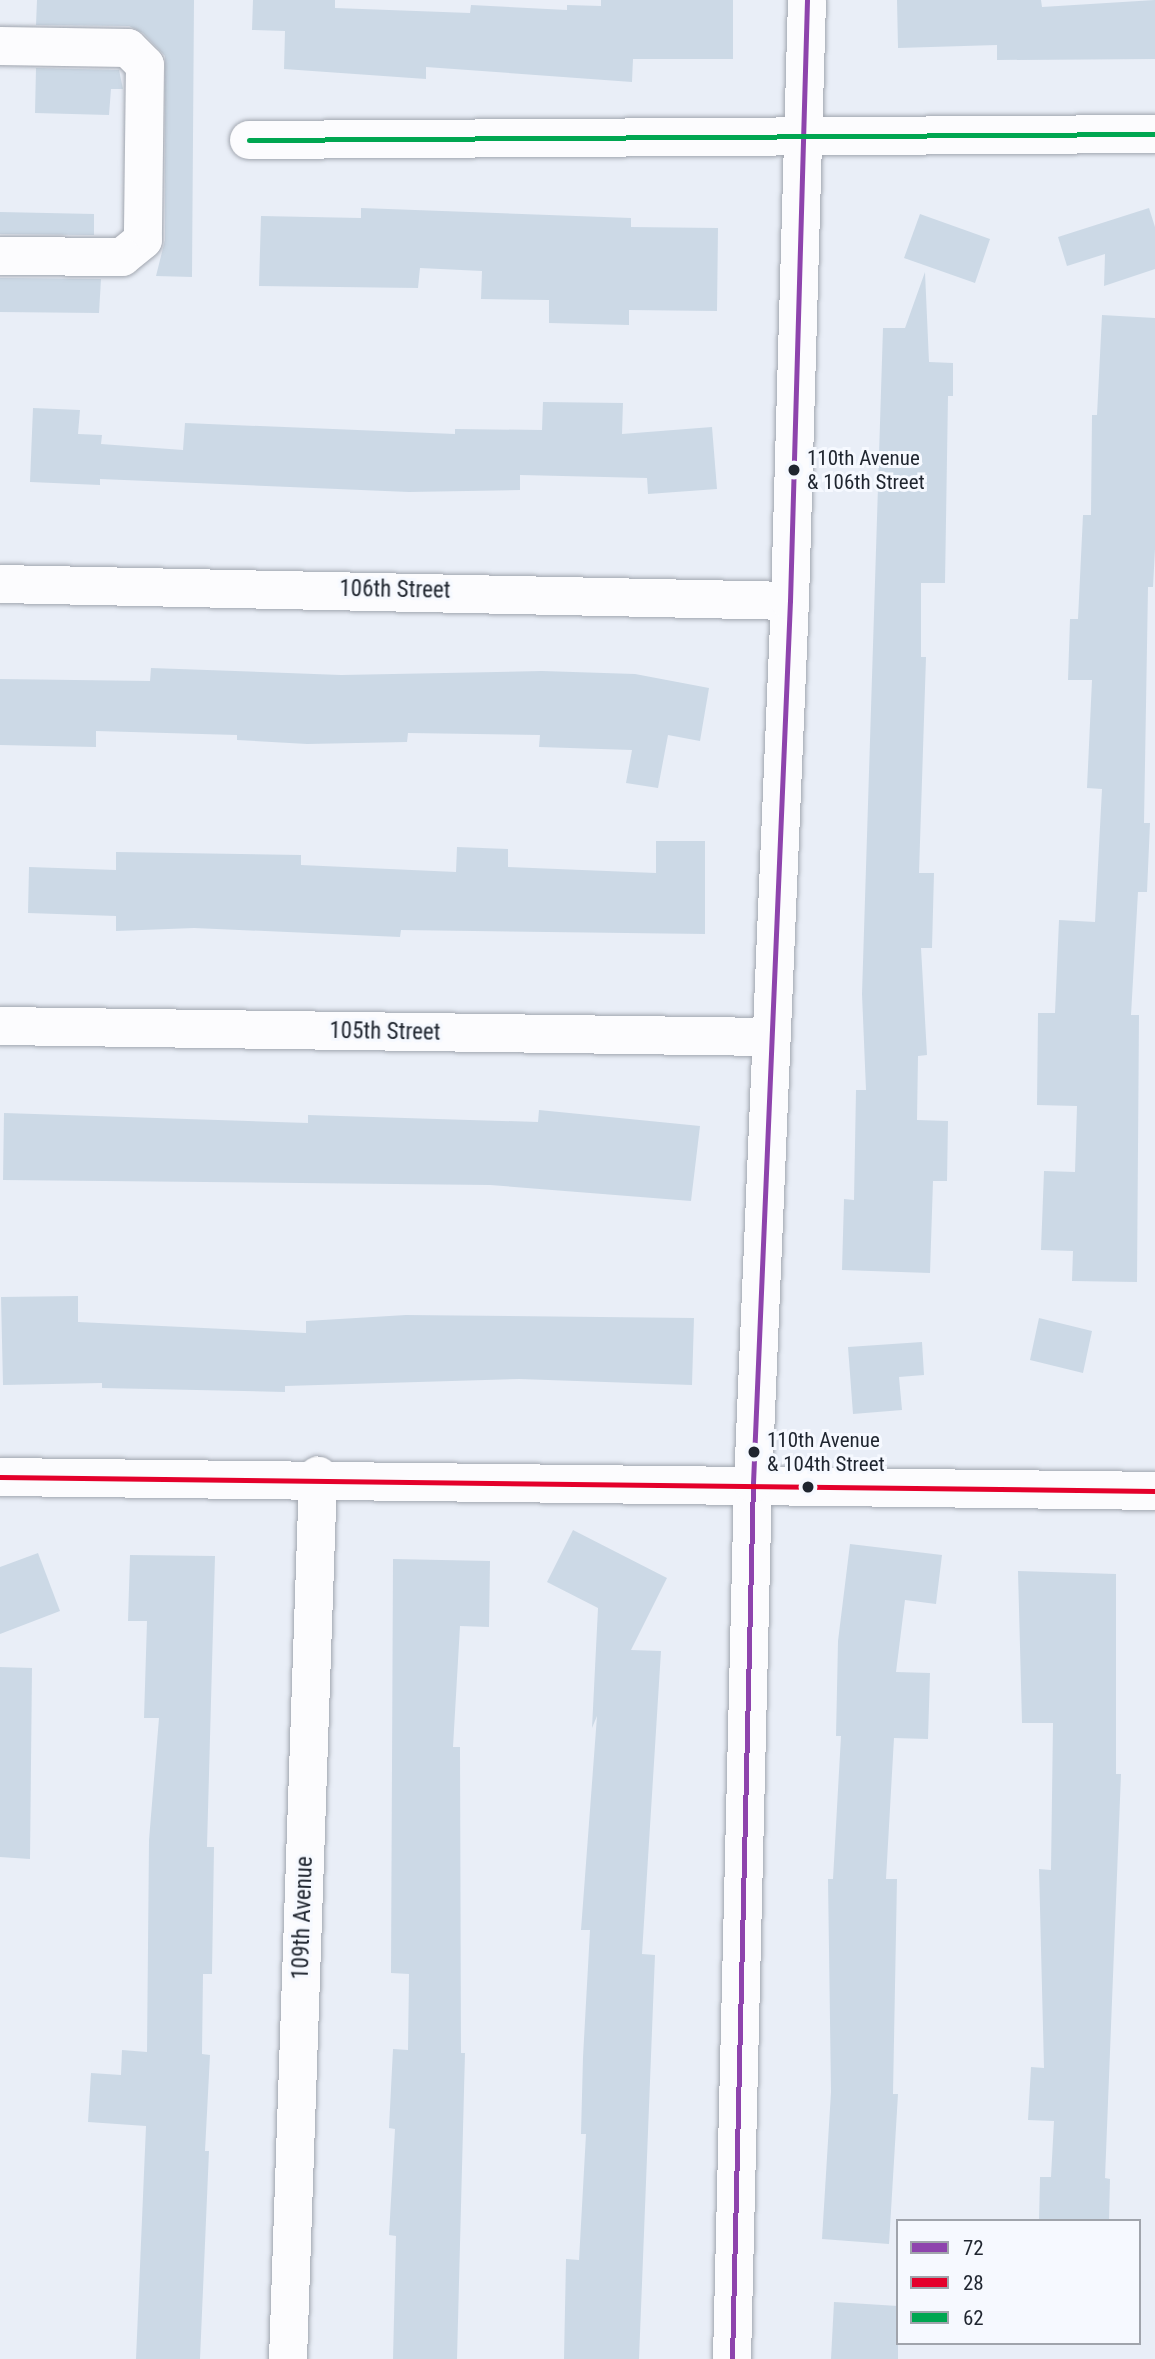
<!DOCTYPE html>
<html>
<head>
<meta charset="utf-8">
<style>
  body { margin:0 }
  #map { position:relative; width:1155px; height:2359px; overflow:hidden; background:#e9eef7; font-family:"Roboto Condensed",sans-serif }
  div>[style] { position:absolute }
  .building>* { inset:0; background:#ccd9e6 }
  .roads { filter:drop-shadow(0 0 2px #a1a6af) drop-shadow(0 0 2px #a1a6af) }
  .minor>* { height:38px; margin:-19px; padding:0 19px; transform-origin:19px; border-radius:19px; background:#fcfcfe }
  .bus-1>* { height:5px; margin:-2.5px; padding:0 2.5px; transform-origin:2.5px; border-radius:2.5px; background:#8e44ad }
  .bus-2>* { height:5px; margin:-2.5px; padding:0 2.5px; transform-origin:2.5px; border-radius:2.5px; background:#e4002b }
  .bus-3>* { height:5px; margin:-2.5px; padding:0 2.5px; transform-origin:2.5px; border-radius:2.5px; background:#00a651 }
  .dots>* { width:19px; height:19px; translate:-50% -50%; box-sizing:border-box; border:4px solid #f6f9ff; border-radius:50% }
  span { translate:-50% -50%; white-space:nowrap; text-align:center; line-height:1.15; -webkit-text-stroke:6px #f6f9ff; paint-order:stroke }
  .bus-label { font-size:21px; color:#1f252f }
  .left { translate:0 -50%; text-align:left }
  .street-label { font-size:23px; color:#1f252f }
  .legend { position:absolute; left:896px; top:2219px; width:245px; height:126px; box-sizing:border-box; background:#f6f9ff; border:2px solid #a0a4ac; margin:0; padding:9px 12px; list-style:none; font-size:21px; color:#1f252f }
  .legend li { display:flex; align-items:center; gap:14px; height:35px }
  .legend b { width:35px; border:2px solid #a0a4ac }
</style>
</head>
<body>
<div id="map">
  <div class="building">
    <i style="clip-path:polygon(37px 0,194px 0,192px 277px,156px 276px,165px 240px,165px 56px,143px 33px,129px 26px,36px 25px)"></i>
    <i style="clip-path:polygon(253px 0,335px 0,335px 8px,470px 13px,471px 5px,567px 10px,567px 5px,601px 6px,601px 0,733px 0,733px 59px,633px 59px,632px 82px,426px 67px,426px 79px,284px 69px,285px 31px,252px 30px)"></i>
    <i style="clip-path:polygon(897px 0,1041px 0,1042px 7px,1155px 0,1155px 59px,997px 60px,997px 45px,898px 48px)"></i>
    <i style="clip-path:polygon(36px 68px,119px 70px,123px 89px,111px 89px,109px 115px,35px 113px)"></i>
    <i style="clip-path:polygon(361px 208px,631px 218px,631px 227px,718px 228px,717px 311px,629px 310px,629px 325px,549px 323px,549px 300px,481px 299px,482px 271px,420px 268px,418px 288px,259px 286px,261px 216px,361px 218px)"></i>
    <i style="clip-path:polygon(1149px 208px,1155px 227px,1155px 269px,1104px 286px,1105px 254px,1067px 266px,1058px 237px)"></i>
    <i style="clip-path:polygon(0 212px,94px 214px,94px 235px,0 234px)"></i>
    <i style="clip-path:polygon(920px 214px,990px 239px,975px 283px,904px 258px)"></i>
    <i style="clip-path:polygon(925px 272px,929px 362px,953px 363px,953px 396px,948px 396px,945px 583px,921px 583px,921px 657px,926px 657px,919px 873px,934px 873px,932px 948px,921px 948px,927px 1055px,918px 1056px,917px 1120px,948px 1121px,947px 1181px,933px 1181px,930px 1273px,842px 1270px,844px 1199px,854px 1200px,856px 1090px,866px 1090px,862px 994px,883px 328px,905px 328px)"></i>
    <i style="clip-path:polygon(0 278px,101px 279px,99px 313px,0 312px)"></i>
    <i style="clip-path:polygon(1102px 315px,1155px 318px,1155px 549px,1153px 587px,1148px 587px,1144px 823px,1150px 823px,1147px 892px,1138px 892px,1131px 1015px,1139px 1015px,1137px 1282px,1072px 1281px,1073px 1251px,1041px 1250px,1044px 1171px,1075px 1172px,1077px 1106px,1037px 1105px,1038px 1013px,1055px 1013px,1059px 920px,1095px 922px,1102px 789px,1087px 788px,1092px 680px,1068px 680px,1070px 619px,1078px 619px,1083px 515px,1091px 515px,1092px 415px,1097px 415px)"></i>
    <i style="clip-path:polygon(543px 402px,623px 403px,622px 434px,712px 427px,717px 489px,648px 494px,647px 478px,520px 475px,520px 490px,409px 492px,100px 479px,100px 485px,30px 482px,33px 408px,80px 410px,78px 434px,102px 435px,101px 444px,183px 450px,185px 423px,455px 434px,455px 429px,542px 430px)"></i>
    <i style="clip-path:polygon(151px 668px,341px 675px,542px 671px,635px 674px,709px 688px,700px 741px,668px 735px,658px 788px,626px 783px,632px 750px,539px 747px,540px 735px,408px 733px,407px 742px,307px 744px,237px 740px,237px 735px,96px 731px,96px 747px,0 745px,0 679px,150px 681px)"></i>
    <i style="clip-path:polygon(656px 841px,705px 841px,705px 934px,401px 930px,400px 937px,194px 928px,116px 931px,116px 916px,28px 913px,29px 867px,116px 870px,116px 852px,301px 855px,301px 865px,456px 872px,457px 847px,508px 849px,508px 867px,656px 873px)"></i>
    <i style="clip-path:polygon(539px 1110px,700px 1126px,691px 1201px,490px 1185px,3px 1180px,4px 1113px,308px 1123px,308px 1115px,538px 1122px)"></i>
    <i style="clip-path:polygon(78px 1296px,78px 1322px,306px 1333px,306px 1321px,406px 1315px,694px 1318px,692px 1385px,519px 1379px,285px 1386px,285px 1392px,102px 1388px,102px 1383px,3px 1385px,1px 1297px)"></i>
    <i style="clip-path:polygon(1039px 1318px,1092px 1331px,1083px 1373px,1030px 1360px)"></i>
    <i style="clip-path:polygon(922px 1342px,924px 1375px,899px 1377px,902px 1410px,853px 1414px,848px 1347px)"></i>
    <i style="clip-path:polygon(573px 1530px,667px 1578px,631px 1650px,661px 1651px,642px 1954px,655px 1955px,639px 2359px,564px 2359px,566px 2259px,579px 2260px,586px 2134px,581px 2134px,583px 2057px,590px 1930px,581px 1930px,597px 1716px,592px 1728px,598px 1608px,547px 1582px)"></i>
    <i style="clip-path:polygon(850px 1544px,942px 1555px,936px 1604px,905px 1600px,896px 1672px,930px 1673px,928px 1739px,894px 1738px,886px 1879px,897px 1879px,893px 2094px,898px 2094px,889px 2244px,822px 2239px,831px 2092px,828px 1879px,833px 1879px,841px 1736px,836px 1736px,838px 1641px)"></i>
    <i style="clip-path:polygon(38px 1553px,60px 1611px,0 1634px,0 1567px)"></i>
    <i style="clip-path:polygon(130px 1555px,215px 1556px,207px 1847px,214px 1847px,212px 1974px,203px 1974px,202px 2054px,210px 2055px,205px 2151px,209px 2151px,200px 2359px,136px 2359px,146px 2126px,88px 2122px,91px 2073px,121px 2075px,122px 2050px,147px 2052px,149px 1840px,159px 1718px,144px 1718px,147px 1621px,128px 1621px)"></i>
    <i style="clip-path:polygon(393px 1559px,490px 1561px,489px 1627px,460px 1626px,453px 1747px,460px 1747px,461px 2053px,465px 2053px,457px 2359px,393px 2359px,396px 2236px,389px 2235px,395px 2129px,389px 2128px,393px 2049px,408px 2050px,409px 1974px,391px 1973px)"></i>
    <i style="clip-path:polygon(1018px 1571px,1116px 1574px,1116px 1774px,1121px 1774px,1105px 2178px,1110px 2179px,1109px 2221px,1039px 2221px,1040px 2177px,1051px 2177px,1054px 2121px,1028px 2120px,1031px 2067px,1044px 2068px,1039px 1869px,1051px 1870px,1053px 1723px,1022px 1723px)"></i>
    <i style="clip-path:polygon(0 1667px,32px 1668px,30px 1859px,0 1857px)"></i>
    <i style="clip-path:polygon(834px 2302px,898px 2306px,898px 2359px,831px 2359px)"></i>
  </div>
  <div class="roads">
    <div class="minor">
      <i style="left:0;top:46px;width:128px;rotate:0.9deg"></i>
      <i style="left:128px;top:48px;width:24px;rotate:45deg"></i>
      <i style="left:145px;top:65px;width:175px;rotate:90.7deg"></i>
      <i style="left:143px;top:240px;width:27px;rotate:141deg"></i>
      <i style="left:122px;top:257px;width:122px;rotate:-179.5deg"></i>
      <i style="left:249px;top:140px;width:906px;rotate:-0.38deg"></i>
      <i style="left:0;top:584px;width:790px;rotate:1.23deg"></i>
      <i style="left:0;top:1026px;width:770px;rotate:0.82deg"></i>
      <i style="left:0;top:1477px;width:1155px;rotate:0.69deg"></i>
      <i style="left:288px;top:2359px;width:884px;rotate:-88.05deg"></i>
      <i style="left:732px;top:2359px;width:876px;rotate:-88.63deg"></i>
      <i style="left:753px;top:1483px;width:883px;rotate:-87.6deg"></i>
      <i style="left:790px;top:601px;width:601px;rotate:-88.38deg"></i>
    </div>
  </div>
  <div class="bus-1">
    <i style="left:732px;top:2359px;width:876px;rotate:-88.63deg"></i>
    <i style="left:753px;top:1483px;width:883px;rotate:-87.6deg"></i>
    <i style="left:790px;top:601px;width:601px;rotate:-88.38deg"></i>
  </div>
  <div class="bus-2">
    <i style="left:0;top:1477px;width:1155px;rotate:0.69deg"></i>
  </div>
  <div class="bus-3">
    <i style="left:249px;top:140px;width:906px;rotate:-0.38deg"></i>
  </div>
  <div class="dots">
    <i style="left:794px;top:470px;background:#1f252f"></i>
    <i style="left:754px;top:1452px;background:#1f252f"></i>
    <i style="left:808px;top:1487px;background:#1f252f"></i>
  </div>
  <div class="bus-label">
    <span class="left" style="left:807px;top:470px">110th Avenue<br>&amp; 106th Street</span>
    <span class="left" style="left:767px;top:1452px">110th Avenue<br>&amp; 104th Street</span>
  </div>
  <div class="street-label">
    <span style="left:395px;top:590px;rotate:1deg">106th Street</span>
    <span style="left:385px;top:1032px;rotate:1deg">105th Street</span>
    <span style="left:303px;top:1918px;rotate:-88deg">109th Avenue</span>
  </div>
  <ul class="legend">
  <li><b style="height:9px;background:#8e44ad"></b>72</li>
  <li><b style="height:9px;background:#e4002b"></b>28</li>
  <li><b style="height:9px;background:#00a651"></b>62</li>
  </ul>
</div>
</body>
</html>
